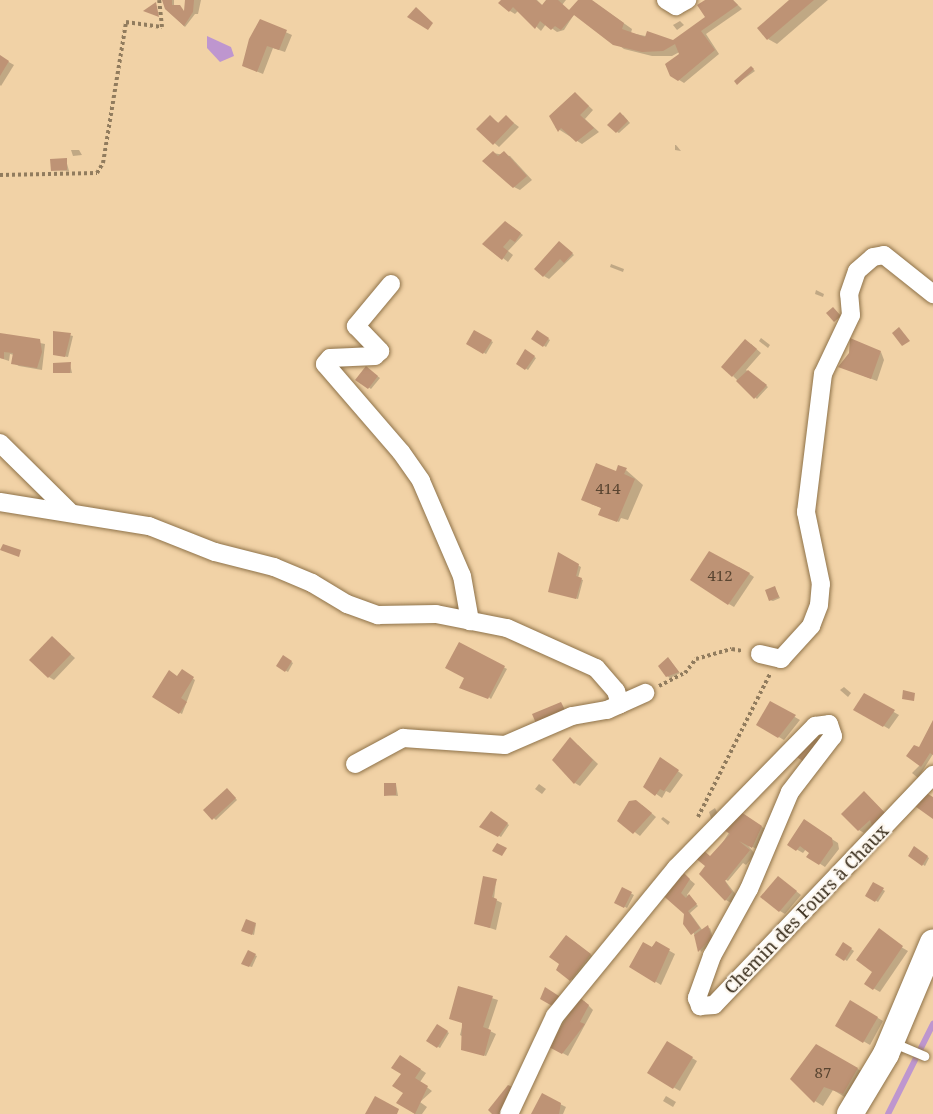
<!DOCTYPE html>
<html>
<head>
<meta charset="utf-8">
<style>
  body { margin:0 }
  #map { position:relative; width:933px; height:1114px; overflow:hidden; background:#f1d2a6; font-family:"Noto Serif",serif }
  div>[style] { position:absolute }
  .water>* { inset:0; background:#be96cf }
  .shadow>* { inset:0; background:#0003 }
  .stream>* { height:6px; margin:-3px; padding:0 3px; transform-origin:3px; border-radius:3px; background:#be96cf }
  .building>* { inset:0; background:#be9375 }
  .path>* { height:4px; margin-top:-2px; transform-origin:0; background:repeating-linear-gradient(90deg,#917c5e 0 3px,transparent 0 6px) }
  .roads { filter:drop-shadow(0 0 2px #8e7249) drop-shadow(0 0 2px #8e7249) }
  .service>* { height:9px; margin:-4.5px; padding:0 4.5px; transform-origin:4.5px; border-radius:4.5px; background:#fff }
  .minor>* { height:18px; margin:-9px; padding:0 9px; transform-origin:9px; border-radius:9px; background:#fff }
  .secondary>* { height:26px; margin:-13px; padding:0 13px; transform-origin:13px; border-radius:13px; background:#fff }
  span { translate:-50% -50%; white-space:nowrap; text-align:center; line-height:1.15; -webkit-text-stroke:4.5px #fdf7ee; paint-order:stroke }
  .number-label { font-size:15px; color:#594531 }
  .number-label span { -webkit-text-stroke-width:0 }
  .street-label { font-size:18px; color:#372b1a }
</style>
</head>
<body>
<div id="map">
  <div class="water">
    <i style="clip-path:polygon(207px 36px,231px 47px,234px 56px,220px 62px,207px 48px)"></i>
  </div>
  <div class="shadow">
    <i style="clip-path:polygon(164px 0,174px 0,174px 6px,182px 12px,192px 14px,186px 0,201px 0,198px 14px,195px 14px,185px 27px,166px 9px)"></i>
    <i style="clip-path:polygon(503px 0,537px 0,543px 6px,548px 0,566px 0,562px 5px,570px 11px,580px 0,591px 0,632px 29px,631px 33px,674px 42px,707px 18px,708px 0,733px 0,742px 9px,706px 34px,719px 54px,684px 83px,671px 75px,685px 49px,672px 56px,652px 56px,624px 49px,575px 13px,564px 30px,557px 32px,546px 24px,541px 31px,519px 10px,515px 14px,510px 11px)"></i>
    <i style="clip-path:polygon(793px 0,828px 0,777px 44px,768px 39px)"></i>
    <i style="clip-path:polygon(261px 21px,292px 35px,285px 52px,273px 48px,263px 74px,249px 68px)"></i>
    <i style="clip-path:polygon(680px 21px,684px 25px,677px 30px,673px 25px)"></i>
    <i style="clip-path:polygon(0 57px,14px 65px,1px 86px,0 85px)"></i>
    <i style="clip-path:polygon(753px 69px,755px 71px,738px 83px)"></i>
    <i style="clip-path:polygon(575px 93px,593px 110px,585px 119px,599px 132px,582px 144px,555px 127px)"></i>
    <i style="clip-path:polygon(623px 115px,630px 123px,619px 133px,617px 132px)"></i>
    <i style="clip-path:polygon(490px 117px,500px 124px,506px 117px,519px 127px,499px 147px,478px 129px)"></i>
    <i style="clip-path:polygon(675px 145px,676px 145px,681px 151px,675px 150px)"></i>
    <i style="clip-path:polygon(71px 150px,79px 150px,82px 155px,73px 156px)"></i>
    <i style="clip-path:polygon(493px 153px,510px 156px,532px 180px,520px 190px,514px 187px,484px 161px)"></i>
    <i style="clip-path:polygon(66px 160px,69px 171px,52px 170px)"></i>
    <i style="clip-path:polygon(511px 226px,523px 235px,508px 251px,513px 255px,508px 262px,485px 244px)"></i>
    <i style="clip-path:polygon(559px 243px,574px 255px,549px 279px,544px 276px)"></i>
    <i style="clip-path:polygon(611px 264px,624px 269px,623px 272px,610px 267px)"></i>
    <i style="clip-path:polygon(816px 290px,824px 294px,823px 297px,815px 294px)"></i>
    <i style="clip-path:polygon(55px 332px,73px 336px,68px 357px,57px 355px)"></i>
    <i style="clip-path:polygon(475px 332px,493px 342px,486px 354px,468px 344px)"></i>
    <i style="clip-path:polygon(537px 332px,550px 340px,546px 347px,533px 339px)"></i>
    <i style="clip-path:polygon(0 335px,45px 344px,42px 370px,19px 366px,13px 363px,14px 355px,10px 354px,9px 361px,0 358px)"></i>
    <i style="clip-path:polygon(761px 338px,770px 345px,768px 348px,759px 341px)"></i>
    <i style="clip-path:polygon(751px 344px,761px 353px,746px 370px,768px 387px,757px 399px,733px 376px)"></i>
    <i style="clip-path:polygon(526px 351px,536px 358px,528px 370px,518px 363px)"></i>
    <i style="clip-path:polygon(881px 352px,884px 360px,877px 381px,846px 369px)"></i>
    <i style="clip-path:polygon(70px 364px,72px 373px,54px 372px)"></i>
    <i style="clip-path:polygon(366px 368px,380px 378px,371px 389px,357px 379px)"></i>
    <i style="clip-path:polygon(626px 470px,643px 485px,628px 520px,621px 518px,619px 522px,600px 514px,602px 508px,591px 504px)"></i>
    <i style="clip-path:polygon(559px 555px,581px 567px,578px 578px,583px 580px,578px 599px,550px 591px)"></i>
    <i style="clip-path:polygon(739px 567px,754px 577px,734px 607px,729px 604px)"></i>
    <i style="clip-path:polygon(775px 588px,780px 598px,773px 601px,770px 600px)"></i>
    <i style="clip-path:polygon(52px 638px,75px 658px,54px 680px,49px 677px)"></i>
    <i style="clip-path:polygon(460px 644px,507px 669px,491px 699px,466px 678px)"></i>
    <i style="clip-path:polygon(284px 657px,293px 663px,288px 672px,278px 666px)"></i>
    <i style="clip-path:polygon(669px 659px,680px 673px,670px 678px,667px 676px)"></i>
    <i style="clip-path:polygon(182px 671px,195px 680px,182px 714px,173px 709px)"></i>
    <i style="clip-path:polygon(844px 687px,851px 693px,848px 697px,840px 690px)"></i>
    <i style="clip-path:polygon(864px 695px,899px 715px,889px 729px,855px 709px)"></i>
    <i style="clip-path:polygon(771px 703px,800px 720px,784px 740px,758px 725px)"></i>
    <i style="clip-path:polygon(933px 723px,933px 754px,918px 778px,912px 773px,920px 765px,920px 749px)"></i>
    <i style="clip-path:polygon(578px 745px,598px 764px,580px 786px,575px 783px)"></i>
    <i style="clip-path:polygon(666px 762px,683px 775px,670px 793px,666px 791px,662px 798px,645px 786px)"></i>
    <i style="clip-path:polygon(396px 784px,398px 796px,386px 795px)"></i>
    <i style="clip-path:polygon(539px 784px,546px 789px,542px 794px,535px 789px)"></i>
    <i style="clip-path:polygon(229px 791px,237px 800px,216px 820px,205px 811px)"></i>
    <i style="clip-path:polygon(864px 793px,892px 820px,873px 825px,864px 833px,859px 830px)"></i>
    <i style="clip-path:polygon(642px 805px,656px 817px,640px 836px,620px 821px)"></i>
    <i style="clip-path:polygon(715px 808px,721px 820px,713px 824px,709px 812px)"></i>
    <i style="clip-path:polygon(492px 813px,509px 825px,501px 837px,482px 826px)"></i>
    <i style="clip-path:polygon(741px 814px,767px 830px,758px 850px,746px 843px,755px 854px,746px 865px,743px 863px,728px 881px,723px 878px,737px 896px,731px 903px,726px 900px,712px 859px)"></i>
    <i style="clip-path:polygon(663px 817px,670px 822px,668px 825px,661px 819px)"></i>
    <i style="clip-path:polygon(810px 825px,838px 843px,839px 849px,825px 867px,808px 856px,811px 852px,806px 849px,803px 853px,789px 845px)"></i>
    <i style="clip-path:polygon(915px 848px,929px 858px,925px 866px,910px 856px)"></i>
    <i style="clip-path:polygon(681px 872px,695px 884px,687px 895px,698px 906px,690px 913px,703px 931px,710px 928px,714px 940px,701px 952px,686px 913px,679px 907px)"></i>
    <i style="clip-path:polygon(778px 877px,801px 895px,785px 914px,780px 911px)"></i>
    <i style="clip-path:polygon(496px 881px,494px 899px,502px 903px,496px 930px,475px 923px)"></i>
    <i style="clip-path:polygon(874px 884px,885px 891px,878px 902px,867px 895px)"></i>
    <i style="clip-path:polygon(622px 889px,634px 895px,627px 908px,616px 902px)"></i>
    <i style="clip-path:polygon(256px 924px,254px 935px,245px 932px)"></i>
    <i style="clip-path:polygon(572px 940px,595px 958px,576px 983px,571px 979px)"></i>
    <i style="clip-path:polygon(889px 940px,908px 951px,880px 992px,866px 984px)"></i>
    <i style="clip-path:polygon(656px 943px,675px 954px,661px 985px,631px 966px)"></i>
    <i style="clip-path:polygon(844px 944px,854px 951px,847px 961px,837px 954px)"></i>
    <i style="clip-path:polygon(248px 952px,257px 956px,252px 967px,245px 965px)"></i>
    <i style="clip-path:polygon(459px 988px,498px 1000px,488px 1030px,496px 1034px,486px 1056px,465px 1050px,465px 1038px,460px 1035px,463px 1023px,451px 1018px)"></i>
    <i style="clip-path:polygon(584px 1001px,593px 1010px,568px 1056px,550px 1046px,565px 1015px)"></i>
    <i style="clip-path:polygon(851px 1002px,883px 1021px,870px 1045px,837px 1026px)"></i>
    <i style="clip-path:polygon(438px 1026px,449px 1033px,440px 1048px,428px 1041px)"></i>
    <i style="clip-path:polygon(667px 1043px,697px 1061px,680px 1091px,649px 1073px)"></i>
    <i style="clip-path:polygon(817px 1046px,863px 1072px,848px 1099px,833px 1090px,823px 1106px,815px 1101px)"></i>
    <i style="clip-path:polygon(406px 1060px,426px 1073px,420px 1082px,432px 1091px,420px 1102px,427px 1107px,422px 1114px,415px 1114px,398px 1102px,405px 1093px)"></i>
    <i style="clip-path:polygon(542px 1095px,566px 1107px,563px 1114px,533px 1114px)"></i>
    <i style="clip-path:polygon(666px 1096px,676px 1102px,673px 1107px,663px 1101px)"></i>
  </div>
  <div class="stream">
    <i style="left:888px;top:1114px;width:101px;rotate:-63.4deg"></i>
  </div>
  <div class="building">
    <i style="clip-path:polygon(162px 0,172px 0,172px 5px,180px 5px,184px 11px,185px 0,194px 0,193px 12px,184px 26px,165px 9px)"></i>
    <i style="clip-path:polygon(501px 0,536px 0,542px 5px,546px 0,558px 0,569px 10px,578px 0,592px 0,624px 23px,622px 29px,645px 37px,647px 31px,673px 40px,705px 17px,697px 5px,705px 0,733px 0,738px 5px,701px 31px,715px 50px,678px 81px,670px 76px,665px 64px,679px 54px,675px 44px,663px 51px,642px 52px,613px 45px,574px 15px,561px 30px,555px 26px,551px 30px,540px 21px,535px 29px,513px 7px,509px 12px,498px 3px)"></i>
    <i style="clip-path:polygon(789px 0,814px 0,767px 40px,757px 28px)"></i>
    <i style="clip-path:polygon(156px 2px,159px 17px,143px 11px)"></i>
    <i style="clip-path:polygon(416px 7px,433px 23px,428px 30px,407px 17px)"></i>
    <i style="clip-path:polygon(260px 19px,287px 30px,279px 50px,267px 46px,257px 72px,242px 66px,249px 39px)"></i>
    <i style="clip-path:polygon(0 55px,9px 61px,0 76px)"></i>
    <i style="clip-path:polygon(751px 66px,754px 69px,737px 85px,734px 81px)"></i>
    <i style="clip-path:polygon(575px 92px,589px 106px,580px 115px,594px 128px,576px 142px,561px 128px,558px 132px,549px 116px)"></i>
    <i style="clip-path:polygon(620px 112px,628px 121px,616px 133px,607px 125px)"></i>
    <i style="clip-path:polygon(490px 115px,498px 123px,506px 115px,514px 123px,493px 145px,476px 129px)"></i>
    <i style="clip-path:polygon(493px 151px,498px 156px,504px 151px,527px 176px,513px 188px,482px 161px)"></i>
    <i style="clip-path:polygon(67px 158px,67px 170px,51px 171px,50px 159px)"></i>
    <i style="clip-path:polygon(505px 221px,521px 233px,515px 242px,510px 239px,503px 247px,508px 251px,502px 260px,482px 244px)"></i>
    <i style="clip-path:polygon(559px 241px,573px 253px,564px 263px,560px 259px,543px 277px,534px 269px)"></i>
    <i style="clip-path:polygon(833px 307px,841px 316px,834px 322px,826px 313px)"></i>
    <i style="clip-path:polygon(899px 327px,910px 341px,902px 346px,892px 333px)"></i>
    <i style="clip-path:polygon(474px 330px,492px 340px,483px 354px,466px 344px)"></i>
    <i style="clip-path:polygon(537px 330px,549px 338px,543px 347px,531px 339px)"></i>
    <i style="clip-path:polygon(53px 331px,71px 333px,65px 357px,53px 355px)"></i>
    <i style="clip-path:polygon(0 333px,40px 339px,42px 352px,37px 368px,11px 364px,13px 353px,4px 352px,4px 359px,0 358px)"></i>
    <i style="clip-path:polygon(850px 338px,881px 351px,871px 379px,838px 367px,849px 353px)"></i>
    <i style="clip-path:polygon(745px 339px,757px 349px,732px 377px,721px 367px)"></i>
    <i style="clip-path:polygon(525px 349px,535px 356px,525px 370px,516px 364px)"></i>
    <i style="clip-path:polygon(71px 362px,70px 373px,53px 373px,53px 363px)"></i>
    <i style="clip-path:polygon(366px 366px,378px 376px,368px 389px,355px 380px)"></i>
    <i style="clip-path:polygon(748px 370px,767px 385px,754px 399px,736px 381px)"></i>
    <i style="clip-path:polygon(596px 463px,616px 471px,618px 465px,627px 468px,624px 474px,635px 479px,617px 522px,598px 515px,601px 508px,581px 500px)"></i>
    <i style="clip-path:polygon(3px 544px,21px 550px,19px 557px,0 550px)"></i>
    <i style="clip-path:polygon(709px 551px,750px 573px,728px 605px,690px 580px)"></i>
    <i style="clip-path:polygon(558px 552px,579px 564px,576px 576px,582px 578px,576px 599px,548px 592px)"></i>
    <i style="clip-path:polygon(775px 586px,779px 597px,769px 601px,765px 590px)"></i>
    <i style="clip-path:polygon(52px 636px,71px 654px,48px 678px,29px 660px)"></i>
    <i style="clip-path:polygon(459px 642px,505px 666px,488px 699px,459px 688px,464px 678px,445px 668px)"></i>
    <i style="clip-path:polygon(283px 655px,292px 661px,285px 672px,276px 666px)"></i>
    <i style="clip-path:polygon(668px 657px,679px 672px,666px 677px,658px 666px)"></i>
    <i style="clip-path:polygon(182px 669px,194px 677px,181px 698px,187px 702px,179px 714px,152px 697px,169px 670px,177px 676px)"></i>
    <i style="clip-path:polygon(903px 690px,915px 693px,914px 701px,902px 699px)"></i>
    <i style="clip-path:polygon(864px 693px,895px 710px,883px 727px,853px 710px)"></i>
    <i style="clip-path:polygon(770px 701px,796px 715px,778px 738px,756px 725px)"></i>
    <i style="clip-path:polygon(561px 702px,567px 714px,538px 728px,532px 714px)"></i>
    <i style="clip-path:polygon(933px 720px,933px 755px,930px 753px,921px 767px,906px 756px,914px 745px,919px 747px)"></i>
    <i style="clip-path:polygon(813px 736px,820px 741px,806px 763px,795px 756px)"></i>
    <i style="clip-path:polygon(570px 737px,593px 760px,574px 784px,552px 760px)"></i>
    <i style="clip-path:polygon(660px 757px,679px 770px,664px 791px,660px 789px,655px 796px,643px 787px)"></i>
    <i style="clip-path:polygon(384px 783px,396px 783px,396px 795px,384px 796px)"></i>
    <i style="clip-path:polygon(227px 788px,236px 798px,212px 820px,203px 810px)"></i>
    <i style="clip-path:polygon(864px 791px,888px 816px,874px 830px,870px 820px,858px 831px,841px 814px)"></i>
    <i style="clip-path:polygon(923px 791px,933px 797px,933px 819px,912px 804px)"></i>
    <i style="clip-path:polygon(636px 800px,652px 813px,633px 834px,617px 821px,629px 801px)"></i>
    <i style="clip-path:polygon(491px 811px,508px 823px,498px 837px,479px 827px)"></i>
    <i style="clip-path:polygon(741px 812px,762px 826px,752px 848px,739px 841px,750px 850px,725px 881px,732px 892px,725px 901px,699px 874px,705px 866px,694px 857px,702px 849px,710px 856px,730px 834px,724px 830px)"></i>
    <i style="clip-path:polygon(804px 819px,832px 838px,833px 845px,819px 865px,806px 857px,809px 853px,800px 846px,796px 851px,787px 845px)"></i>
    <i style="clip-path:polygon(497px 843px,507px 848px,502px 856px,492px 851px)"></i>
    <i style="clip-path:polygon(914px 846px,928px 856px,922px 866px,908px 856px)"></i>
    <i style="clip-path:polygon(681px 870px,690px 879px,681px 893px,686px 898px,689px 894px,697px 904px,688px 911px,700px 928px,691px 935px,683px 924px,684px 914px,659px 892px)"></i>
    <i style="clip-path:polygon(483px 876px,497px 879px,492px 897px,497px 899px,490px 928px,474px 924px)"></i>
    <i style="clip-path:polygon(778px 876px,797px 891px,779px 912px,760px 897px)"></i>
    <i style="clip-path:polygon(873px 882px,884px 888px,875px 902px,865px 896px)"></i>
    <i style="clip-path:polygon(622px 887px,632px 892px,624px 908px,614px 903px)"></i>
    <i style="clip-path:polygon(246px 919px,256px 923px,252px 935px,241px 931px)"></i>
    <i style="clip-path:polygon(708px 925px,712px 938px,698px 952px,694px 935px)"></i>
    <i style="clip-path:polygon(879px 928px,903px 946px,873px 990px,864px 984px,872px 972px,856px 960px)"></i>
    <i style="clip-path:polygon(566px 935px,591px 954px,570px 981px,556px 970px,559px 964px,549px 957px)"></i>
    <i style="clip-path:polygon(656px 941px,670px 949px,655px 983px,629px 967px,643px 942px,652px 947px)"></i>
    <i style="clip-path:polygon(843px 942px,852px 948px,844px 961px,835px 955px)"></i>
    <i style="clip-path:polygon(248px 950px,256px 954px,249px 967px,241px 964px)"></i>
    <i style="clip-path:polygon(458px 986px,493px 996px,483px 1027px,491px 1030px,484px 1056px,461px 1050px,462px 1023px,449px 1019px)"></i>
    <i style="clip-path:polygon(545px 987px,562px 998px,554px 1007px,540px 999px)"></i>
    <i style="clip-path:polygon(579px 997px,589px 1005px,580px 1022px,585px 1024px,562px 1054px,549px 1047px)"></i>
    <i style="clip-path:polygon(850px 1000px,878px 1017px,863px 1043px,835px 1026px)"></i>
    <i style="clip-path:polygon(437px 1024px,448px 1031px,437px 1048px,426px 1041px)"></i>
    <i style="clip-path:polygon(667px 1041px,693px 1057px,673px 1089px,647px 1073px)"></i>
    <i style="clip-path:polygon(816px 1044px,858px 1068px,843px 1094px,824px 1087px,814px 1103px,790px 1079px)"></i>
    <i style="clip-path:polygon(400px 1055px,421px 1069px,415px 1078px,428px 1086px,415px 1114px,396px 1103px,403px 1093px,392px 1086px,401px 1074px,391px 1068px)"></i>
    <i style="clip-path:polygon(508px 1085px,517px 1089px,503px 1114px,492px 1114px,488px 1110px)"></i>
    <i style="clip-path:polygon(542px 1093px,561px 1103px,559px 1114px,531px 1114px)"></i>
    <i style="clip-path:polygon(375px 1096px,399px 1109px,397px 1114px,365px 1114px)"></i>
  </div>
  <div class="path">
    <i style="left:0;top:175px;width:97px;rotate:-1.2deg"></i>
    <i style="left:97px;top:173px;width:12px;rotate:-59deg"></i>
    <i style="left:103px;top:163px;width:143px;rotate:-80.7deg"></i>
    <i style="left:126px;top:22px;width:36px;rotate:8deg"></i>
    <i style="left:162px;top:27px;width:27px;rotate:-96deg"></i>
    <i style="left:659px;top:686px;width:29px;rotate:-27deg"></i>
    <i style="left:685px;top:673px;width:18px;rotate:-52deg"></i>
    <i style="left:696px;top:659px;width:37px;rotate:-16deg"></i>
    <i style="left:732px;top:649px;width:10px;rotate:11deg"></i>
    <i style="left:698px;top:817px;width:160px;rotate:-63.3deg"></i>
  </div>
  <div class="roads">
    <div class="service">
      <i style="left:894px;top:1043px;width:33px;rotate:23deg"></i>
    </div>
    <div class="minor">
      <i style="left:666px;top:0;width:12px;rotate:31deg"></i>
      <i style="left:676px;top:6px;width:13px;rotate:-29deg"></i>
      <i style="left:391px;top:284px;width:55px;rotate:129.8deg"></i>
      <i style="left:356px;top:326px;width:35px;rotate:46deg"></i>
      <i style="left:380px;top:351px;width:7px;rotate:135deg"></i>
      <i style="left:375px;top:356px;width:45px;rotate:177.5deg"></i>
      <i style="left:330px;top:358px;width:8px;rotate:130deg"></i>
      <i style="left:325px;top:364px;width:116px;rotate:49.2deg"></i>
      <i style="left:401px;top:452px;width:35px;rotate:55deg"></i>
      <i style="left:421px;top:481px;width:103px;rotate:66.7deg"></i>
      <i style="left:462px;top:576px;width:46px;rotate:79.9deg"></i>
      <i style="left:0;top:443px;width:98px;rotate:44.6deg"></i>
      <i style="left:0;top:502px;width:151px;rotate:9.2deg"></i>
      <i style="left:149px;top:526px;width:71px;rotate:21.5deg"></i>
      <i style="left:215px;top:552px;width:61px;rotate:14.3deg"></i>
      <i style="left:274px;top:567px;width:41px;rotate:22.8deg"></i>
      <i style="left:312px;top:583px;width:41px;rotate:31deg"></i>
      <i style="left:347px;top:604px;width:33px;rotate:20deg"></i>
      <i style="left:378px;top:615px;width:58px;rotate:-1deg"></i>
      <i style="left:436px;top:614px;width:72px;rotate:11.2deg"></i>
      <i style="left:507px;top:628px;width:98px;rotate:24.2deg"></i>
      <i style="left:596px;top:668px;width:30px;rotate:49deg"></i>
      <i style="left:616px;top:691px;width:14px;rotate:73deg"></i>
      <i style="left:760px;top:654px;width:22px;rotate:13deg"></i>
      <i style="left:781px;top:659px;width:45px;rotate:-47.7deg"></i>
      <i style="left:811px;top:626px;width:22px;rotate:-69deg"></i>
      <i style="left:819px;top:605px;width:21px;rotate:-85deg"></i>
      <i style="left:821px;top:584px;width:74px;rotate:-101.8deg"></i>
      <i style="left:806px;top:512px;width:139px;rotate:-83deg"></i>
      <i style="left:823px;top:374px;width:65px;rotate:-64.6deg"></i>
      <i style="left:851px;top:315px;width:21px;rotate:-95deg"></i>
      <i style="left:849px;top:294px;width:24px;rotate:-71deg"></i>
      <i style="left:857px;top:271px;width:21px;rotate:-41deg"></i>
      <i style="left:873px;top:257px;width:11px;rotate:-10deg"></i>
      <i style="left:884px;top:255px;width:63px;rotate:38.5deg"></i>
      <i style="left:355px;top:764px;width:55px;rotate:-28.4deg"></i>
      <i style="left:403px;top:738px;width:102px;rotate:3.9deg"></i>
      <i style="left:505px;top:745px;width:73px;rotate:-23.4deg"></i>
      <i style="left:572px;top:716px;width:36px;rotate:-10deg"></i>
      <i style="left:607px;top:710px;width:42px;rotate:-24.1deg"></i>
      <i style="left:509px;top:1114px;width:108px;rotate:-64.9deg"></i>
      <i style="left:555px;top:1016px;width:191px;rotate:-50.7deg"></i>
      <i style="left:676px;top:868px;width:199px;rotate:-45.6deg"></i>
      <i style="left:815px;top:726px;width:14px;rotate:-8deg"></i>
      <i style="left:829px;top:724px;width:13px;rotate:72deg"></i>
      <i style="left:833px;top:736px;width:71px;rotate:127.5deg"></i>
      <i style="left:790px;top:792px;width:105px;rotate:112.9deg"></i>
      <i style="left:749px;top:889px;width:77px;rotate:118.9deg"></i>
      <i style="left:712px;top:956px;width:45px;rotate:109.7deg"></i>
      <i style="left:697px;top:998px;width:9px;rotate:69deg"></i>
      <i style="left:700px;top:1006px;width:14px;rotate:-4deg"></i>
      <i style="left:714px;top:1005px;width:318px;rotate:-46.4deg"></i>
    </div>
    <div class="secondary">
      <i style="left:850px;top:1114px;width:70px;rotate:-59deg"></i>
      <i style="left:886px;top:1054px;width:121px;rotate:-67.2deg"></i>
    </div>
  </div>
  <div class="number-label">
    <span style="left:608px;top:489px">414</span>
    <span style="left:720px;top:576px">412</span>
    <span style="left:823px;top:1073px">87</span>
  </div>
  <div class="street-label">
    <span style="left:806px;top:909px;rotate:-46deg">Chemin des Fours à Chaux</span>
  </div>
</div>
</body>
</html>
